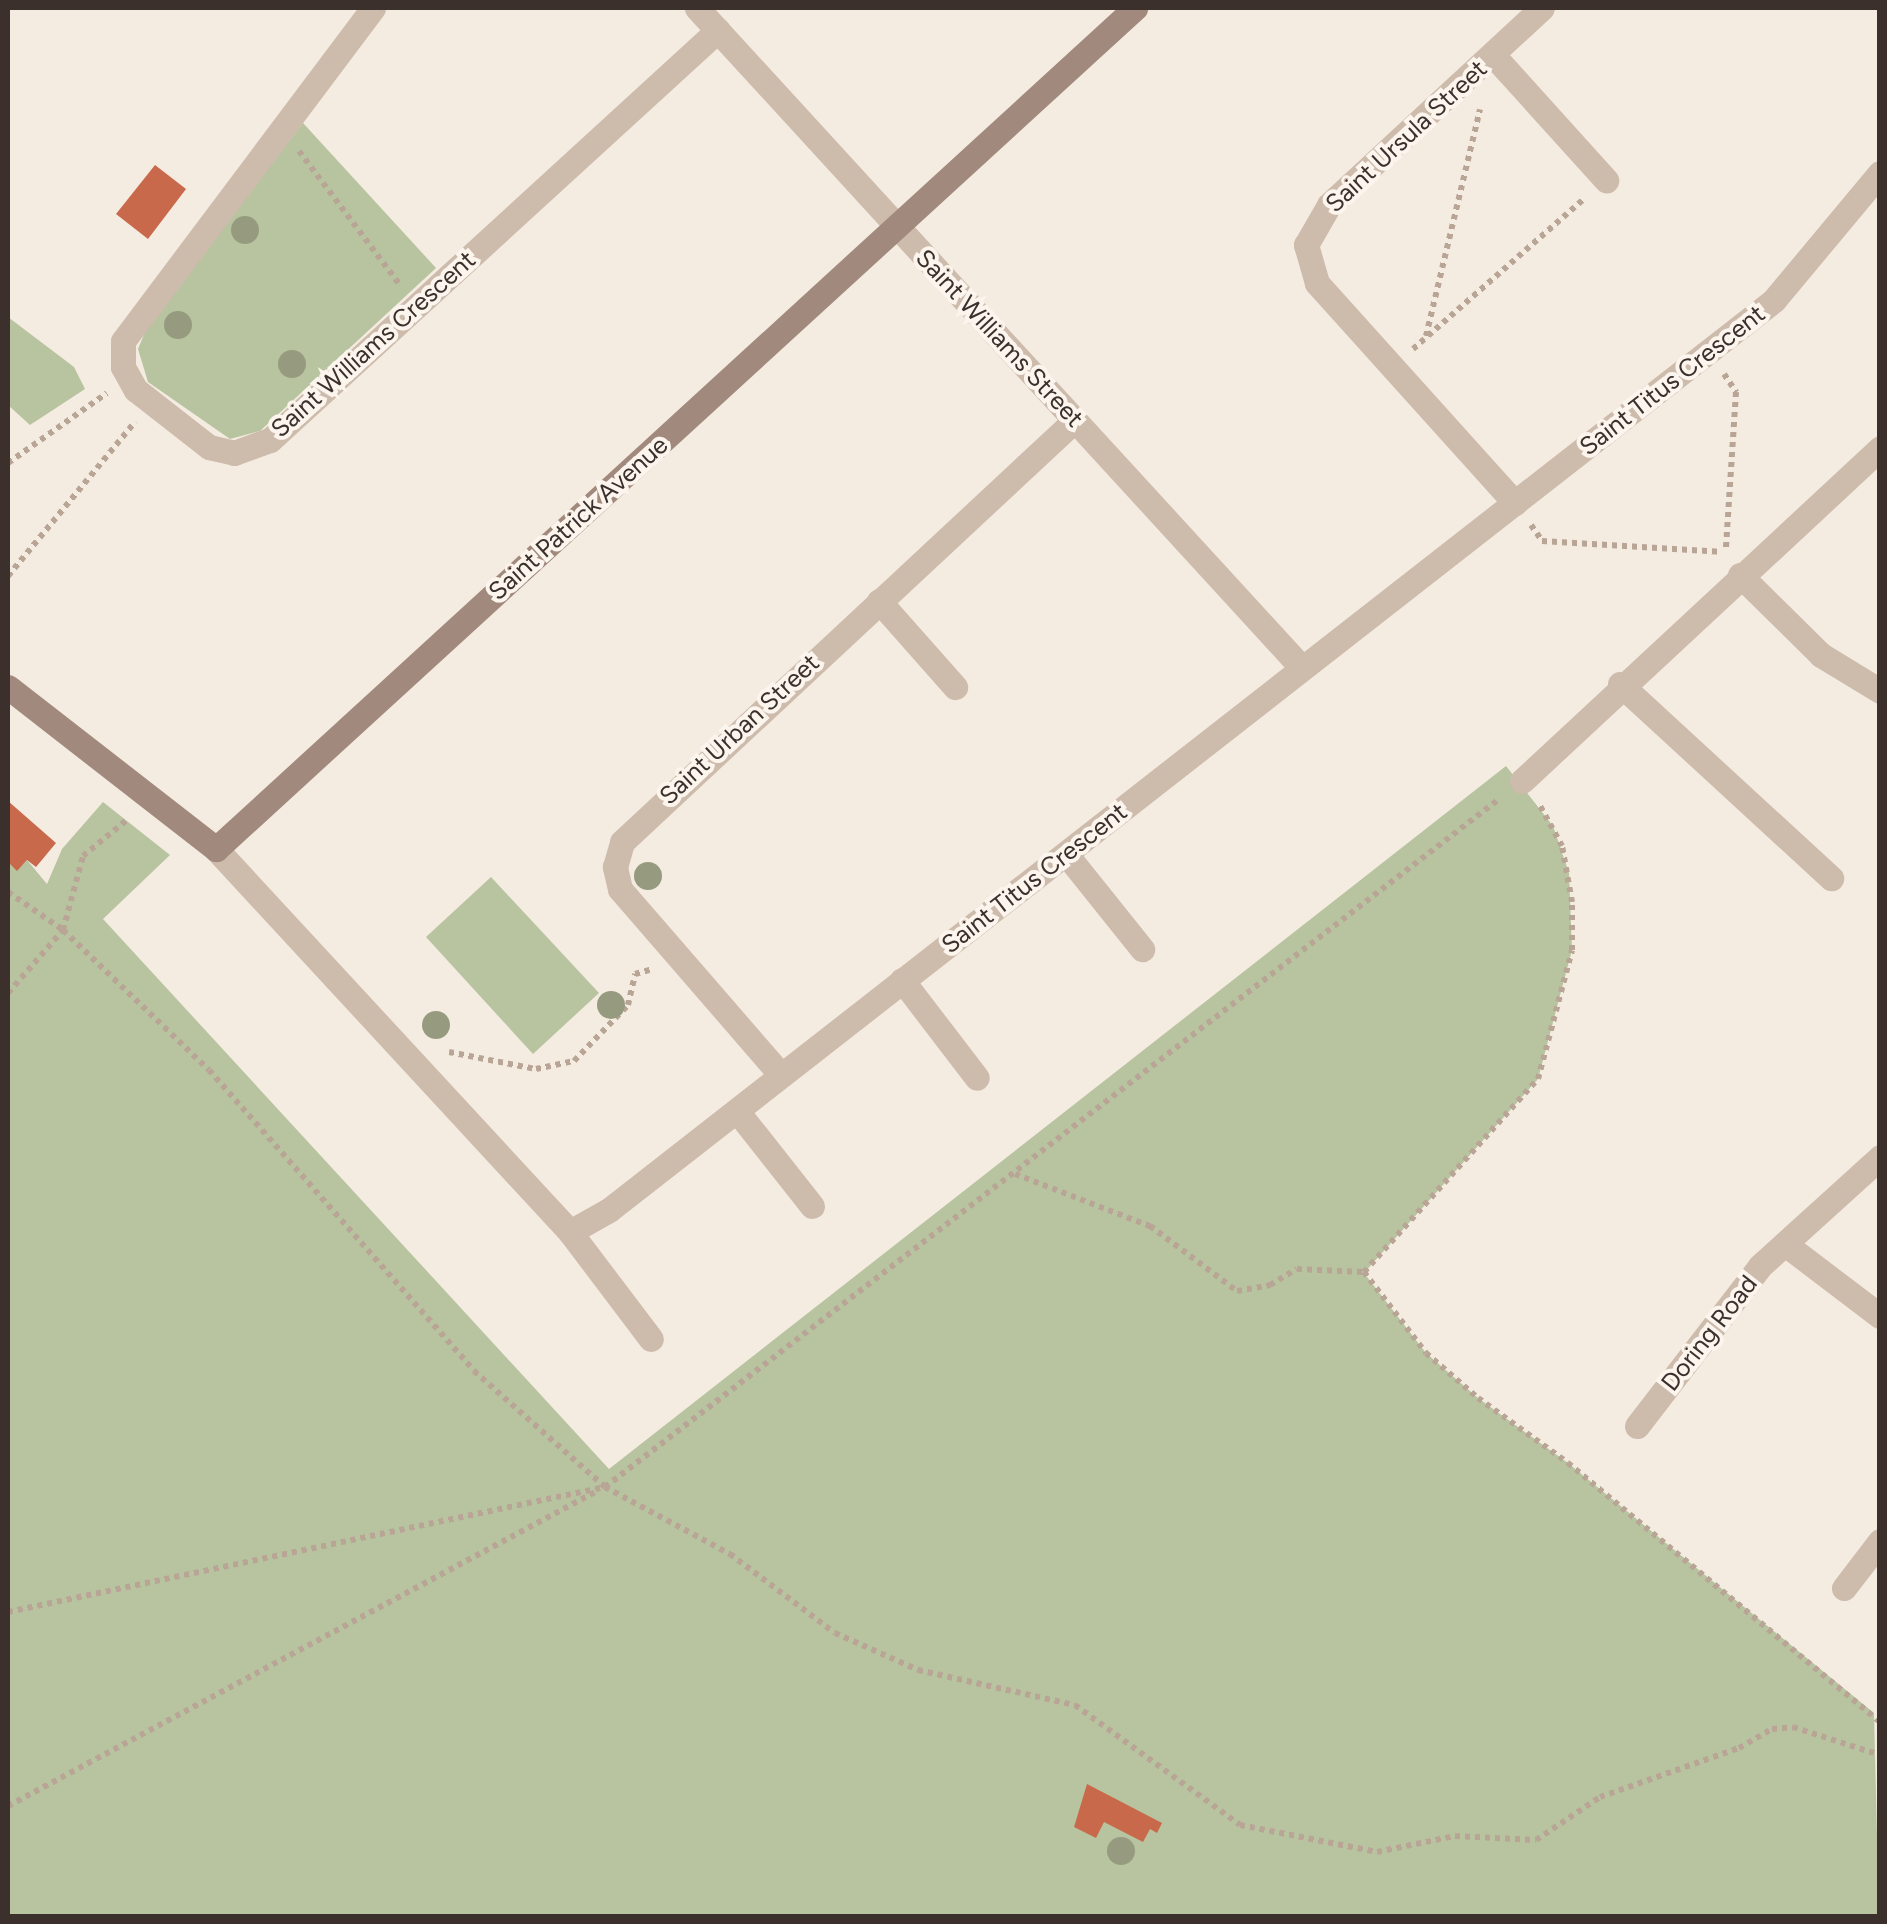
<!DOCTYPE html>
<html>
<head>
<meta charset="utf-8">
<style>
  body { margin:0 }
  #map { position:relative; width:1887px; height:1924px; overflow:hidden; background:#f4ebe1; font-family:Figtree,sans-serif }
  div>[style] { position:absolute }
  .green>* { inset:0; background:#b8c4a0 }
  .building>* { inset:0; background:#c8694b }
  .path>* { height:6px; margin-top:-3px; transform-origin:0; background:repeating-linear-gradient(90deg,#b9a596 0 5px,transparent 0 10px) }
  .street>* { height:25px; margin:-12.5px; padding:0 12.5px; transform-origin:12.5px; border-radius:12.5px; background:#cdbbac }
  .secondary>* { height:25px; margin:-12.5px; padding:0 12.5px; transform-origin:12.5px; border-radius:12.5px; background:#a18a7d }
  .trees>* { width:28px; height:28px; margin:-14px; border-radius:50%; background:#969b7f }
  span { translate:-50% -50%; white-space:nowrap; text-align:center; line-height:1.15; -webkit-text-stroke:8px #fbf5ee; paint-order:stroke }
  .street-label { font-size:25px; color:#3b302b }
  .frame { position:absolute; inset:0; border:10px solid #3b302b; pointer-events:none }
</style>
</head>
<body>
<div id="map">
  <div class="green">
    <i style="clip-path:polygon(303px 123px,436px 268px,260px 431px,230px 439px,148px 382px,138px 349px,148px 325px)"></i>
    <i style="clip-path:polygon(8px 317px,74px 367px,85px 389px,30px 425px,8px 405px)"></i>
    <i style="clip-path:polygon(1506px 766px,1553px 826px,1569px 873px,1572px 950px,1538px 1079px,1364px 1273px,1426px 1353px,1478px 1398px,1568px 1463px,1874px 1713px,1879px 1916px,8px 1916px,8px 862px,17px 870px,27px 860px,47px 884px,62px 849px,103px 802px,170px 855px,103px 919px,609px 1469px)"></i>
    <i style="clip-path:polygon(491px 877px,599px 993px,533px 1054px,426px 937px)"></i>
  </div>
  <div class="building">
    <i style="clip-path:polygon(155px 165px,186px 189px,148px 239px,116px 214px)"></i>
    <i style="clip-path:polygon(8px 801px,56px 843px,36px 867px,27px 860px,17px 871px,8px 862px)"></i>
    <i style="clip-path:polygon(1087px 1784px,1162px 1823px,1157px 1833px,1150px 1829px,1143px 1842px,1104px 1822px,1096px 1838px,1074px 1827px)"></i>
  </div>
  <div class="path">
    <i style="left:299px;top:151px;width:168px;rotate:53deg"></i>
    <i style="left:1426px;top:336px;width:233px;rotate:-76.6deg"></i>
    <i style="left:1413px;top:349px;width:227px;rotate:-41.3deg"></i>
    <i style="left:1724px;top:374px;width:22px;rotate:56deg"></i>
    <i style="left:1736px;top:392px;width:156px;rotate:93.7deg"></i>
    <i style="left:8px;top:463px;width:121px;rotate:-35.3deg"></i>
    <i style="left:1531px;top:525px;width:19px;rotate:55deg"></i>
    <i style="left:1542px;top:541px;width:178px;rotate:3.5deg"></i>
    <i style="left:8px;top:576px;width:200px;rotate:-50.5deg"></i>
    <i style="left:8px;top:892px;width:67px;rotate:34.6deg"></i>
    <i style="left:63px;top:930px;width:202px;rotate:43.8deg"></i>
    <i style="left:209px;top:1070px;width:401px;rotate:48.6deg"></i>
    <i style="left:474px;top:1371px;width:175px;rotate:41.5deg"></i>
    <i style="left:605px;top:1487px;width:142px;rotate:28.2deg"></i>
    <i style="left:730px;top:1554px;width:131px;rotate:37deg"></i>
    <i style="left:835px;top:1633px;width:91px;rotate:24deg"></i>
    <i style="left:918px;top:1670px;width:161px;rotate:12.6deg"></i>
    <i style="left:1075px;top:1705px;width:204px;rotate:36deg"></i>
    <i style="left:1240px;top:1825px;width:140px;rotate:11.1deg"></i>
    <i style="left:1377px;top:1852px;width:80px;rotate:-11.6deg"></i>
    <i style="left:1455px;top:1836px;width:81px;rotate:2.8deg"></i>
    <i style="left:1536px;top:1840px;width:77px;rotate:-33.9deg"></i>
    <i style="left:1600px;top:1797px;width:147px;rotate:-19.4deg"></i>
    <i style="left:1739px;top:1748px;width:38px;rotate:-30deg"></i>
    <i style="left:1772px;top:1729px;width:21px;rotate:-5deg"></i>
    <i style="left:1793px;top:1727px;width:91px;rotate:17.8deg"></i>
    <i style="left:8px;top:993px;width:84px;rotate:-48.9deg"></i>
    <i style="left:63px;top:930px;width:77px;rotate:-74.9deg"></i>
    <i style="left:83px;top:856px;width:58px;rotate:-39.4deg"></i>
    <i style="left:449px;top:1052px;width:89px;rotate:11.1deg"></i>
    <i style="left:536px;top:1069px;width:39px;rotate:-12deg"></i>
    <i style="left:574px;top:1061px;width:78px;rotate:-46deg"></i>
    <i style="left:628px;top:1005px;width:32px;rotate:-77deg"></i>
    <i style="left:635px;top:974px;width:18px;rotate:-16deg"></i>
    <i style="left:1015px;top:1174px;width:145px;rotate:21.1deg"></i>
    <i style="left:1150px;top:1226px;width:109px;rotate:36.8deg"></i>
    <i style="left:1237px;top:1291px;width:34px;rotate:-10deg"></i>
    <i style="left:1270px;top:1285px;width:31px;rotate:-31deg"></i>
    <i style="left:1297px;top:1269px;width:67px;rotate:2.6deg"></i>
    <i style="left:1364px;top:1272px;width:260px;rotate:-48deg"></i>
    <i style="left:1538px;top:1079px;width:133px;rotate:-75.2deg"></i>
    <i style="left:1572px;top:950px;width:48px;rotate:-90deg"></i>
    <i style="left:1572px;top:902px;width:57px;rotate:-100.1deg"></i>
    <i style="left:1562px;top:846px;width:48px;rotate:-118.7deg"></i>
    <i style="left:1364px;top:1272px;width:102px;rotate:52.6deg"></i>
    <i style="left:1426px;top:1353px;width:69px;rotate:40.9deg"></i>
    <i style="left:1478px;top:1398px;width:111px;rotate:35.8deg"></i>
    <i style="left:1568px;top:1463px;width:405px;rotate:39.7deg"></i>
    <i style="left:8px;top:1612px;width:610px;rotate:-11.83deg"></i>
    <i style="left:605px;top:1487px;width:1128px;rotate:-37.58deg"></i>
    <i style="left:8px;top:1806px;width:666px;rotate:-28.14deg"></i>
  </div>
  <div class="street">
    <i style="left:373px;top:8px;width:416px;rotate:126.9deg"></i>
    <i style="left:123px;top:341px;width:26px;rotate:90deg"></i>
    <i style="left:123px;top:367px;width:26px;rotate:61deg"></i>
    <i style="left:136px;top:390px;width:93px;rotate:38deg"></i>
    <i style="left:209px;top:447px;width:26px;rotate:13deg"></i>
    <i style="left:234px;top:453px;width:38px;rotate:-20deg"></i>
    <i style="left:270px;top:440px;width:607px;rotate:-42.46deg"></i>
    <i style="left:697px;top:8px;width:895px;rotate:47.49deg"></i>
    <i style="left:1493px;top:55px;width:169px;rotate:47.9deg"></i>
    <i style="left:1515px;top:503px;width:296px;rotate:-132deg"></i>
    <i style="left:1317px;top:283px;width:40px;rotate:-106deg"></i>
    <i style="left:1306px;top:245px;width:46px;rotate:-60.1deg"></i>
    <i style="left:1329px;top:205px;width:290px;rotate:-42.8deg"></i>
    <i style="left:1740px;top:575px;width:114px;rotate:44.6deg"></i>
    <i style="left:1821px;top:655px;width:69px;rotate:31.4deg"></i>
    <i style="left:879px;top:601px;width:115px;rotate:48.5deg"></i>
    <i style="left:1620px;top:684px;width:287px;rotate:42.6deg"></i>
    <i style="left:1522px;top:781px;width:489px;rotate:-42.9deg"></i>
    <i style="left:216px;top:849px;width:522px;rotate:47.25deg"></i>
    <i style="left:570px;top:1232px;width:134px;rotate:52.9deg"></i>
    <i style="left:1066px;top:854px;width:122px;rotate:51.3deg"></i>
    <i style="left:902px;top:980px;width:123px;rotate:52.6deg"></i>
    <i style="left:781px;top:1075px;width:246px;rotate:-130.9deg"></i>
    <i style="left:620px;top:889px;width:23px;rotate:-103deg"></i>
    <i style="left:615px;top:867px;width:26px;rotate:-74deg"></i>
    <i style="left:622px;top:842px;width:619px;rotate:-42.97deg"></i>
    <i style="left:737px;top:1111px;width:121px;rotate:51.7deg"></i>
    <i style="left:570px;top:1232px;width:45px;rotate:-29.4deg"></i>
    <i style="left:609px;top:1210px;width:1478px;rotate:-37.99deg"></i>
    <i style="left:1774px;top:300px;width:165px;rotate:-50.2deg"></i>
    <i style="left:1785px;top:1244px;width:119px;rotate:37.2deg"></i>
    <i style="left:1637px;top:1426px;width:202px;rotate:-52.4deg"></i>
    <i style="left:1760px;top:1266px;width:162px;rotate:-42.2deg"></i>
    <i style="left:1844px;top:1588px;width:59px;rotate:-52.5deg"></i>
  </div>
  <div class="secondary">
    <i style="left:8px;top:687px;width:264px;rotate:37.9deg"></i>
    <i style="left:216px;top:849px;width:1246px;rotate:-42.46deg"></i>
  </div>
  <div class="trees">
    <i style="left:245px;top:230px"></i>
    <i style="left:178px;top:325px"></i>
    <i style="left:292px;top:364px"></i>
    <i style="left:648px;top:876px"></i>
    <i style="left:611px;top:1005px"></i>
    <i style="left:436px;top:1025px"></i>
    <i style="left:1121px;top:1851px"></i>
  </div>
  <div class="street-label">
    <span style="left:1406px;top:136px;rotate:-43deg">Saint Ursula Street</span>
    <span style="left:1000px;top:338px;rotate:47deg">Saint Williams Street</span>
    <span style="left:373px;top:344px;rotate:-42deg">Saint Williams Crescent</span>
    <span style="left:1672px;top:380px;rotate:-38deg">Saint Titus Crescent</span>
    <span style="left:578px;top:518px;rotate:-42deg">Saint Patrick Avenue</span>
    <span style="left:739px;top:729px;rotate:-43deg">Saint Urban Street</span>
    <span style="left:1034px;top:878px;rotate:-38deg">Saint Titus Crescent</span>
    <span style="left:1709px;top:1333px;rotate:-52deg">Doring Road</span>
  </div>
  <div class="frame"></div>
</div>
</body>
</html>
